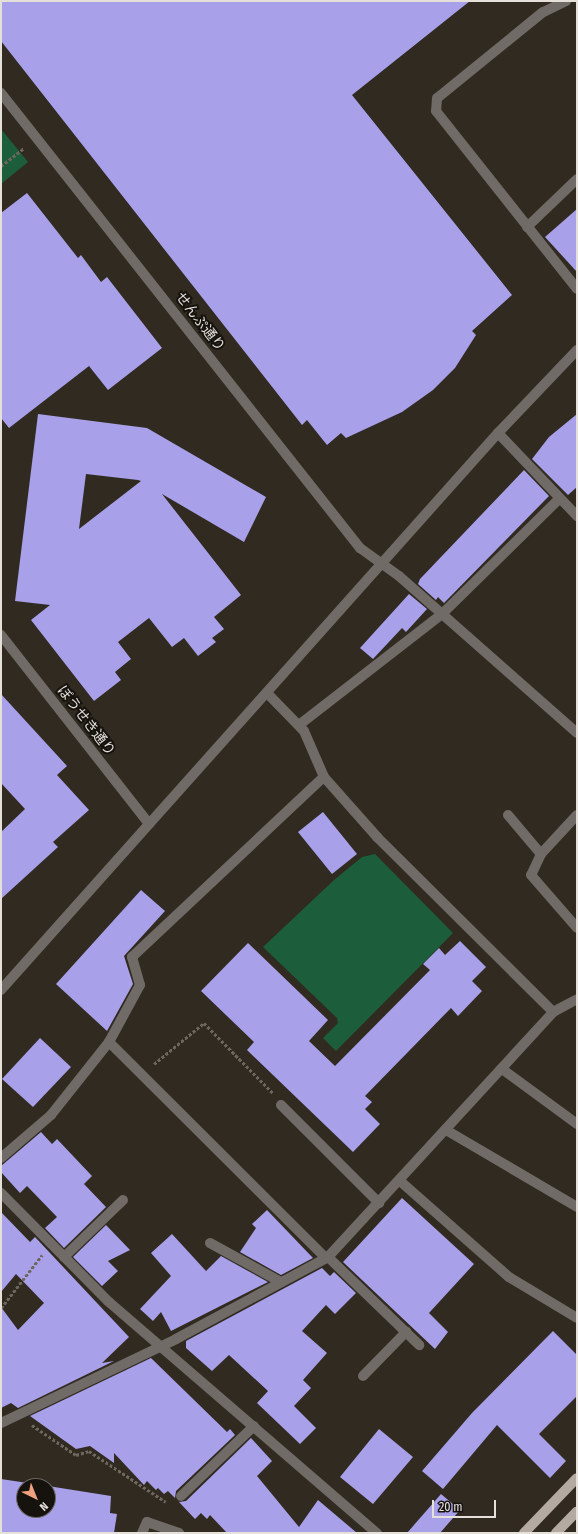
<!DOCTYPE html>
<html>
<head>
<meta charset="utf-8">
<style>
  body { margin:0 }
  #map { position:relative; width:578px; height:1534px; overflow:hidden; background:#302a20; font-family:"Fira Sans Condensed","Noto Sans JP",sans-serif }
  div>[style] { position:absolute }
  .green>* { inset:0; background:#1c5e3c }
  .building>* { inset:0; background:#a8a0e8 }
  .path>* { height:2.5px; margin-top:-1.25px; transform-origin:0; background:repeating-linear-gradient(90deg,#6d675f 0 3px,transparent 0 5px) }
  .minor>* { height:10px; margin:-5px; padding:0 5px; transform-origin:5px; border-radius:5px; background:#706b67 }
  .major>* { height:10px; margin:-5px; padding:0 5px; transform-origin:5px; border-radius:5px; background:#b5aaa2 }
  span { translate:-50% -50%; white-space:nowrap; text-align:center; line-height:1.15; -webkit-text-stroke:4px #16130e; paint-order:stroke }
  .street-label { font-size:14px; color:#e5e0da }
  .frame { position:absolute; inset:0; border:2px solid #e5e0da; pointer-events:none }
  .north { position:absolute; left:16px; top:1478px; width:40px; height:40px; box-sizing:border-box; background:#16130e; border:1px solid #696560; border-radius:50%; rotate:137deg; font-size:11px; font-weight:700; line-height:16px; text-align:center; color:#e5e0da }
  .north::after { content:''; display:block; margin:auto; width:14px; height:18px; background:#f1a17d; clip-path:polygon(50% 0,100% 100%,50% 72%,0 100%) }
  .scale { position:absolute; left:432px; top:1500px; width:64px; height:18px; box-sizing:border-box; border:2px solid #e5e0da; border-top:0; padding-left:5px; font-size:12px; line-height:14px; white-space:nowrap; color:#e5e0da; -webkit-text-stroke:3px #16130e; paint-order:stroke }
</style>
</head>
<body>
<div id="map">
  <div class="green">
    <i style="clip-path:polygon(1px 129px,28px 162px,1px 184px)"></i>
    <i style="clip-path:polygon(375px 854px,453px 933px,336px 1051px,323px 1038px,338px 1023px,337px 1018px,263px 947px,334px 880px,362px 857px)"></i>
  </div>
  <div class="building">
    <i style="clip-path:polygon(1px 1px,470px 1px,352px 95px,512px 295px,472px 331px,476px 335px,455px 368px,433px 390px,402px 412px,346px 438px,341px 433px,327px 445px,307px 420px,302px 425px,1px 41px)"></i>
    <i style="clip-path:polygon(27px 193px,78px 258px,81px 255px,101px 282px,107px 277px,162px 348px,108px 390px,89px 366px,9px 428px,1px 418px,1px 213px)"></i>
    <i style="clip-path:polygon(577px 209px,577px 272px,545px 237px)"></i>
    <i style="clip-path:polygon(evenodd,38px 414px,147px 428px,266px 497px,244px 542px,162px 494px,241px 595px,214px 617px,224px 629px,212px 638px,216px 642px,198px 656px,184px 638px,172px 647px,149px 618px,118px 642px,131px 659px,115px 672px,121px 680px,94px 701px,31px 620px,50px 605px,15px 601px,38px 414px,86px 474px,138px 480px,141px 481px,79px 529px,86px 474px)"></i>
    <i style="clip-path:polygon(577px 414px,577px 487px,568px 495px,532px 459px,549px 437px)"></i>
    <i style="clip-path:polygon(524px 470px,549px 496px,444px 603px,438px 597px,436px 600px,418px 584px,420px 579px)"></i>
    <i style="clip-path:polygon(409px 594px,427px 609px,406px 632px,402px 628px,373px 659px,360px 648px)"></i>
    <i style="clip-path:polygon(1px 694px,67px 766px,57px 775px,89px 810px,53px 842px,58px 847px,1px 899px,1px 832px,25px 809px,1px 783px)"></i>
    <i style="clip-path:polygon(323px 812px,357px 854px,332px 874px,298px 832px)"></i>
    <i style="clip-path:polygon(141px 890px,165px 911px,124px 956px,133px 984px,107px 1031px,56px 984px)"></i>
    <i style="clip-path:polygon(460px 941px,486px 967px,472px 981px,482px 991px,458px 1016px,451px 1008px,365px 1096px,372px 1102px,365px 1109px,380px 1124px,353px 1152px,247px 1050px,254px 1042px,201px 991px,248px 943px,328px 1020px,309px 1041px,335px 1066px,430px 970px,423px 964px,439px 948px,445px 955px)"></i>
    <i style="clip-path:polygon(40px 1038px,71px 1067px,33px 1107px,2px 1079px)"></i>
    <i style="clip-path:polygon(41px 1132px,52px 1144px,57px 1139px,92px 1176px,84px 1184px,106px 1207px,64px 1248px,45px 1228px,57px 1217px,27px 1186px,20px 1193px,1px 1172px,1px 1166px)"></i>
    <i style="clip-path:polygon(402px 1198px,474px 1264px,429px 1313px,448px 1332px,435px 1349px,343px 1262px)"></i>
    <i style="clip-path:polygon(267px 1210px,313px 1258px,281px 1275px,240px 1252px,256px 1228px,252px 1224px)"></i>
    <i style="clip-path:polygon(1px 1212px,30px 1242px,35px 1237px,129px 1337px,102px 1363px,114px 1361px,18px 1408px,11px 1403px,1px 1408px,1px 1307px,18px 1330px,44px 1303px,16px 1274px,1px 1292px)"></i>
    <i style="clip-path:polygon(106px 1225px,130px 1250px,108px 1261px,118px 1271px,102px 1286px,73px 1257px)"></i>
    <i style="clip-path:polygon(172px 1234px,206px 1271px,221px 1256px,268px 1282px,171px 1331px,161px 1312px,153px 1321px,140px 1309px,171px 1276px,151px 1253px)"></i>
    <i style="clip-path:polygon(322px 1268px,330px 1276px,334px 1272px,356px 1293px,335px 1314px,326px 1305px,302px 1331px,327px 1353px,303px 1380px,311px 1388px,294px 1406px,316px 1428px,300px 1444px,257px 1403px,268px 1391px,229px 1355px,212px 1371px,186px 1348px,186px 1341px)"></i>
    <i style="clip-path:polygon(553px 1331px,577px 1355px,577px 1396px,539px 1434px,566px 1461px,550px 1478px,497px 1425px,443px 1489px,422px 1471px,472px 1413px)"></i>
    <i style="clip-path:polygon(151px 1358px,227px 1432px,230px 1429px,235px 1435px,176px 1491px,175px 1498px,168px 1491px,164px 1494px,158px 1488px,156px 1490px,147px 1481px,144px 1485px,114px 1453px,114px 1463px,90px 1446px,76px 1449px,30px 1416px)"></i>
    <i style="clip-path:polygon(379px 1429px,413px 1457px,373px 1504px,340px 1477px)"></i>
    <i style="clip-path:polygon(251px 1438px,272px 1461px,257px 1476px,299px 1527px,318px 1500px,357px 1533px,227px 1533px,210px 1515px,207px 1519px,201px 1513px,195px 1519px,179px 1502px,186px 1501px)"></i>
    <i style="clip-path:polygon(1px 1479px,48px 1486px,24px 1486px,24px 1510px,48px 1510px,48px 1486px,111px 1496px,110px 1513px,117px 1514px,114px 1533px,1px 1533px)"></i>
    <i style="clip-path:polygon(441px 1494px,460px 1510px,440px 1533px,407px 1533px)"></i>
  </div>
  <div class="path">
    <i style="left:1px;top:166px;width:29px;rotate:-38deg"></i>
    <i style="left:154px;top:1064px;width:65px;rotate:-39.4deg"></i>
    <i style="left:204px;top:1023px;width:98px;rotate:45.4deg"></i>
    <i style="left:1px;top:1308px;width:67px;rotate:-52.3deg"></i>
    <i style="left:32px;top:1425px;width:53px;rotate:34.3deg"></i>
    <i style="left:76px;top:1455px;width:14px;rotate:-17deg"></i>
    <i style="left:89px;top:1451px;width:92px;rotate:33.5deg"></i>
  </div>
  <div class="minor">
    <i style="left:566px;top:1px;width:25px;rotate:154deg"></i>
    <i style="left:543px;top:12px;width:136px;rotate:140.9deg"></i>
    <i style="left:437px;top:98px;width:13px;rotate:94deg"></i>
    <i style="left:436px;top:111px;width:227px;rotate:51.6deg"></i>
    <i style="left:1px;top:93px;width:580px;rotate:51.73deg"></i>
    <i style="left:360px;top:548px;width:48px;rotate:35.7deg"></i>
    <i style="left:399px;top:576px;width:237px;rotate:41.4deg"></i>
    <i style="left:527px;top:227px;width:69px;rotate:-43.8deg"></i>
    <i style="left:498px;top:433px;width:115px;rotate:46.4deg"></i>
    <i style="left:1px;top:635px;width:240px;rotate:51.9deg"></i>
    <i style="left:267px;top:693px;width:53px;rotate:45.8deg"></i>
    <i style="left:304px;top:731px;width:50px;rotate:66.5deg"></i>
    <i style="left:324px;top:777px;width:80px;rotate:48.5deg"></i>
    <i style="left:377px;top:837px;width:248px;rotate:44.8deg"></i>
    <i style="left:299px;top:725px;width:181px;rotate:-37.8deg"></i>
    <i style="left:442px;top:614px;width:165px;rotate:-44.5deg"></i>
    <i style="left:508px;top:815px;width:51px;rotate:49.8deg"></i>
    <i style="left:577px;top:815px;width:53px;rotate:132.7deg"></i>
    <i style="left:541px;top:854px;width:23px;rotate:115deg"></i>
    <i style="left:531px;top:875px;width:70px;rotate:49deg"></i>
    <i style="left:1px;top:990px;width:746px;rotate:-48.26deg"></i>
    <i style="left:498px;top:433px;width:115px;rotate:-46.4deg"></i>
    <i style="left:109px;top:1042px;width:306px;rotate:44.9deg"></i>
    <i style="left:502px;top:1069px;width:93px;rotate:36.3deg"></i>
    <i style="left:281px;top:1105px;width:139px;rotate:45deg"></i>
    <i style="left:446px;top:1130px;width:152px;rotate:30.4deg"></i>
    <i style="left:1px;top:1158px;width:66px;rotate:-40.7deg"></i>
    <i style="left:51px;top:1115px;width:93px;rotate:-51.5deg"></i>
    <i style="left:109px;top:1042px;width:65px;rotate:-61.5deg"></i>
    <i style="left:140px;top:985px;width:29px;rotate:-106deg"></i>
    <i style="left:132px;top:957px;width:263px;rotate:-43.2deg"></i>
    <i style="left:400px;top:1181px;width:145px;rotate:41.4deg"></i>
    <i style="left:509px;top:1277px;width:79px;rotate:31.1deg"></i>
    <i style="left:1px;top:1193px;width:153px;rotate:45.3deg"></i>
    <i style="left:109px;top:1302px;width:354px;rotate:40.8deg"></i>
    <i style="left:210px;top:1243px;width:81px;rotate:28.8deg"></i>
    <i style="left:64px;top:1257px;width:82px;rotate:-44deg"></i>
    <i style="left:328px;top:1257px;width:127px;rotate:44deg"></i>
    <i style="left:363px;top:1376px;width:62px;rotate:-45.7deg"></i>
    <i style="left:1px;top:1423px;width:194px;rotate:-25.6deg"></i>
    <i style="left:176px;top:1339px;width:173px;rotate:-28.3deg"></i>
    <i style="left:328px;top:1257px;width:333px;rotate:-47.4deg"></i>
    <i style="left:553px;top:1012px;width:27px;rotate:-28deg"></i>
    <i style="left:181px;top:1496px;width:101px;rotate:-43.8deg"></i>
    <i style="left:142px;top:1533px;width:12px;rotate:-66deg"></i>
    <i style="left:147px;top:1522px;width:34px;rotate:19deg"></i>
  </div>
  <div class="major">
    <i style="left:524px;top:1533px;width:76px;rotate:-46.1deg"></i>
    <i style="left:556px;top:1533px;width:30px;rotate:-46deg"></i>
  </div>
  <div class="street-label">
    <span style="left:200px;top:322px;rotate:52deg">せんぷ通り</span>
    <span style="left:86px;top:721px;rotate:52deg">ぼうせき通り</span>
  </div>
  <div class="frame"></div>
  <div class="north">N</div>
  <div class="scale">20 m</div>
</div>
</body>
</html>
